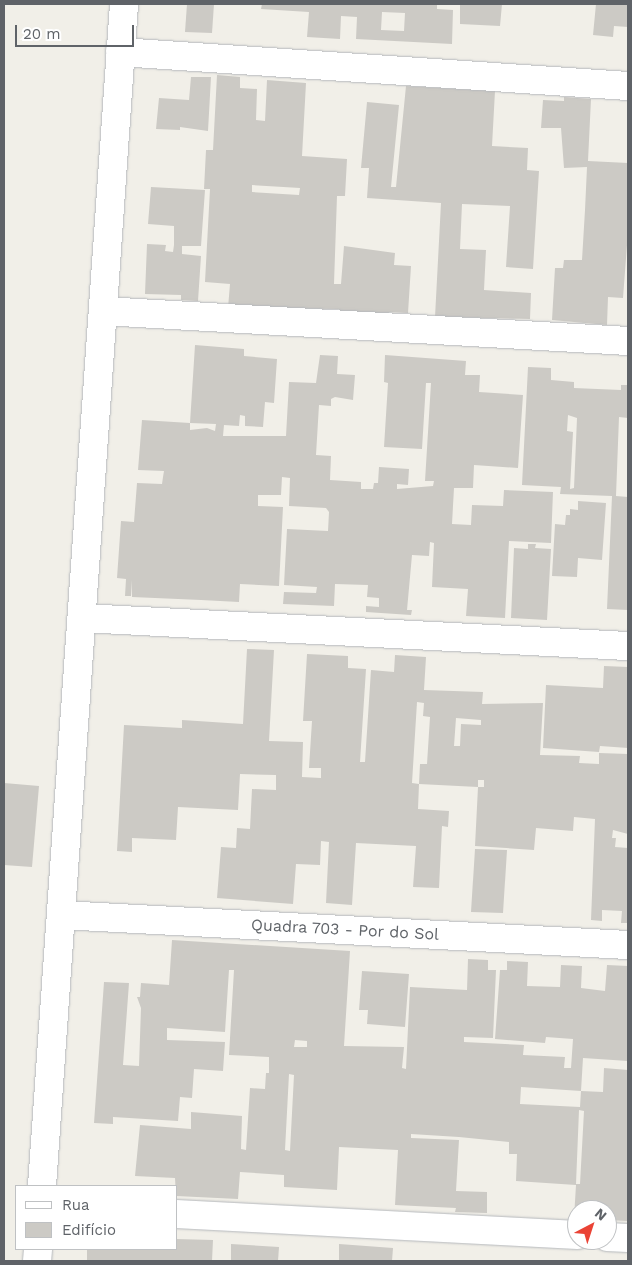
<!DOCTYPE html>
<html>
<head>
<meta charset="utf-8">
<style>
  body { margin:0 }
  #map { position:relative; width:632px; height:1265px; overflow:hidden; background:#f1efe8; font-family:"Work Sans",sans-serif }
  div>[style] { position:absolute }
  .building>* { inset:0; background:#cccac5 }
  .roads { filter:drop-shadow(0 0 1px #b5b8bc) drop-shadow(0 0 1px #b5b8bc) }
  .street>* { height:28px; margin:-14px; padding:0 14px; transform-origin:14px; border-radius:14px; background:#fff }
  span { translate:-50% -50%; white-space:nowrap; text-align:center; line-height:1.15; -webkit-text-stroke:4px #fff; paint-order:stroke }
  .street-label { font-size:16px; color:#5f6368 }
  .frame { position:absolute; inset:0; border:5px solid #5f6368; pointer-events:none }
  .legend { position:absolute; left:15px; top:1185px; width:162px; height:65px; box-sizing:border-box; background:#fff; border:1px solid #bfc1c3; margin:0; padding:6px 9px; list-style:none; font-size:15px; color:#5f6368 }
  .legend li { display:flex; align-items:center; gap:10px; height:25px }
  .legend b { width:25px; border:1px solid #bfc1c3 }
  .north { position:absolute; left:567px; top:1200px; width:50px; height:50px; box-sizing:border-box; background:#fff; border:1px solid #bfc1c3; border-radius:50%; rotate:40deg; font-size:14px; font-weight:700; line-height:20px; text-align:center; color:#5f6368 }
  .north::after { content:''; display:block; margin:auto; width:18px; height:22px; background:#ea4335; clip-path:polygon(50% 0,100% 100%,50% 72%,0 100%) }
  .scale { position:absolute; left:15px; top:25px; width:119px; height:22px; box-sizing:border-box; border:2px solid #5f6368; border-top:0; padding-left:6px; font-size:15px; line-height:18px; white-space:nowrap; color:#5f6368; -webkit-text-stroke:4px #fff; paint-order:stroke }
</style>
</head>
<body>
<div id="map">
  <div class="building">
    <i style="clip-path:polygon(187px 4px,214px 4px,212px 33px,185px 32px)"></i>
    <i style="clip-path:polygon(evenodd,262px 4px,437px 4px,437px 9px,453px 10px,452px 44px,356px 39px,357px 17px,341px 16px,340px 39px,307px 37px,309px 12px,261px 9px,262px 4px,382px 12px,405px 13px,404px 31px,381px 30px,382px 12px)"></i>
    <i style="clip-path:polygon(460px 4px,502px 4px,500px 26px,460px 24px)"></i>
    <i style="clip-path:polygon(596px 4px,628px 4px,628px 27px,614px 26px,613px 37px,593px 35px)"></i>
    <i style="clip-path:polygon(evenodd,217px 75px,240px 77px,240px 88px,257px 89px,256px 120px,265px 121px,267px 80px,306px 83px,302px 156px,347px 159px,345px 196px,337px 196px,334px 284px,341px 284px,344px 246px,395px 253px,394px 265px,411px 266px,408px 313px,389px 312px,388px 317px,339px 314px,339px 309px,228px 308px,230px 284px,205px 282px,210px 189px,204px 189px,206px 150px,213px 150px,217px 75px,252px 185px,300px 188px,299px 195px,252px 192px,252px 185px)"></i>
    <i style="clip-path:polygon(191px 77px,211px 77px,208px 131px,180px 127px,180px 130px,156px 129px,159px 98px,189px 100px)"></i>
    <i style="clip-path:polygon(406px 86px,495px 91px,492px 146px,528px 148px,527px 170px,539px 171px,533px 269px,506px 267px,510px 206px,462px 204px,460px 249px,486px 250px,484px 290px,531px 293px,530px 319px,435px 317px,441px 203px,367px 198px,369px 168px,361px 168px,367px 102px,399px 105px,391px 187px,396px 187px)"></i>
    <i style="clip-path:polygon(564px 97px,591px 99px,588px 161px,628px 163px,628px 232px,623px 298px,608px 297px,607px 325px,552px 320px,555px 268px,563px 268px,564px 260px,582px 260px,585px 210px,587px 167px,564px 168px,561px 128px,541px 128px,543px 100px,564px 101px)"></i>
    <i style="clip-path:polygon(151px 187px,205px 190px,201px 246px,182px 246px,182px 254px,201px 256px,198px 301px,181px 300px,181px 295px,145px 294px,147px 244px,166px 245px,165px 251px,173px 252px,174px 245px,174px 226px,148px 224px)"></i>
    <i style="clip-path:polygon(evenodd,195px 345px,244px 349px,244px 356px,277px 359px,274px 403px,265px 402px,263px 427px,245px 426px,245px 416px,240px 415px,239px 426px,224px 425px,223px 436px,286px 436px,289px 382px,316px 383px,320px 355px,338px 356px,337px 374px,355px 375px,353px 400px,335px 397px,331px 399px,331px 406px,319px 405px,316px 455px,331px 456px,330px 480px,361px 482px,361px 489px,373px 489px,374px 483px,378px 483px,379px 467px,409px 469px,408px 485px,397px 484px,397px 489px,433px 486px,434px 481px,425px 481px,431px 383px,426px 383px,422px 449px,384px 447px,388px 383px,384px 382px,385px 355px,466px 361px,465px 375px,480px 375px,479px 392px,523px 395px,518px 468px,474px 465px,473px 488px,454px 488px,452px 524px,471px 525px,472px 505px,503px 506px,504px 490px,553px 492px,551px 543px,509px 541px,505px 618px,466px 616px,468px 589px,432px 587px,434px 543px,430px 542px,429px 556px,412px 555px,407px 610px,412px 610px,411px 615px,366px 612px,366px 606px,379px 607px,379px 598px,367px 597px,368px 585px,335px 584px,334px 606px,283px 604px,284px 592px,316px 593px,317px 587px,284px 585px,287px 529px,328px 531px,329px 512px,326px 508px,289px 506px,290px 478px,282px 477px,281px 495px,258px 495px,258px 506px,283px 507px,279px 586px,240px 584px,239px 602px,201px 600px,132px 597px,132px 580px,131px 596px,125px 596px,126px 579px,117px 578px,121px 521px,134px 522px,137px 483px,162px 484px,163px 477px,164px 471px,138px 470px,142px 420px,190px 423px,195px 345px,190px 423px,216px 424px,215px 431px,207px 428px,190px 430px,190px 423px)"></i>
    <i style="clip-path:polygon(evenodd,528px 367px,551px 368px,551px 380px,574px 382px,574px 388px,621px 390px,621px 385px,628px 385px,628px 418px,619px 417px,616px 496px,628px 497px,628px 610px,607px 609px,612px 496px,560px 494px,561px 487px,522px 485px,528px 367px,568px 415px,577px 418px,574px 488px,570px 489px,573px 432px,567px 431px,568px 415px)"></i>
    <i style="clip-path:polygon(578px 501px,606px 503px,602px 560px,578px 558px,577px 577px,552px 576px,555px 524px,565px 525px,566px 515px,570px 515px,570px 509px,578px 510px)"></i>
    <i style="clip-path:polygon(528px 544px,536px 544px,535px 548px,551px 549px,547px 620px,511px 618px,514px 548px,528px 549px)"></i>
    <i style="clip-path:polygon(evenodd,247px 649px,274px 650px,269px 741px,303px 742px,302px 777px,321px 778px,321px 768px,309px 768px,312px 721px,303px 721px,307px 654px,348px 656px,348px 668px,366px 669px,360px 762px,365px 762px,371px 670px,394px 672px,395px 655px,426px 657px,424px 690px,483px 692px,482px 704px,543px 703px,540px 755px,580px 756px,579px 763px,599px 764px,599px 753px,628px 754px,628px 834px,613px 830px,612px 838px,616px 838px,615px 847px,628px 848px,628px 923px,621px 923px,622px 911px,602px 910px,602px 921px,591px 920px,595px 819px,574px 817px,573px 831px,536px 828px,534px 850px,475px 846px,478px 787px,419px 784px,420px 764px,427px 764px,430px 717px,423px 716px,424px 703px,417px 702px,412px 783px,419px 784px,418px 809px,449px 811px,448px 827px,442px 826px,439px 888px,413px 887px,416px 846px,356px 843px,352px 905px,326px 903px,329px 842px,321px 841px,320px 865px,296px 864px,293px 904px,217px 898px,221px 847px,236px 848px,237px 828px,250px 829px,252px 789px,276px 790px,276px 775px,240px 774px,238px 810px,178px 807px,176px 840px,132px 838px,132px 852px,117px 851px,124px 725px,182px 728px,182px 720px,243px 724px,247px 649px,456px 718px,481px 720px,481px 725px,461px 724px,460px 746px,454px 746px,456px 718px,247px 649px,478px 780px,484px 780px,484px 787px,478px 787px,478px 780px)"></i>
    <i style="clip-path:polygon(604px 666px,628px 667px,628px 748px,600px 746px,599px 752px,543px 748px,546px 685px,603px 688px)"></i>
    <i style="clip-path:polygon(4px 783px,39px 786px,32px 867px,4px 865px)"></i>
    <i style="clip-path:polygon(475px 849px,507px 850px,503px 913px,471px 912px)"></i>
    <i style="clip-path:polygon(evenodd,172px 940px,350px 951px,344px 1046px,404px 1047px,402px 1068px,406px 1069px,410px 987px,467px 990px,468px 959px,488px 960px,488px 970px,496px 970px,493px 1038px,464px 1037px,464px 1042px,524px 1045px,523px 1055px,565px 1057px,564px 1068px,571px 1068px,573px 1039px,546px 1037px,545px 1043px,495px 1039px,500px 970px,507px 970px,507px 961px,528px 962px,527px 986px,560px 987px,561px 965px,582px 966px,581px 988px,605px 991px,607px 965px,628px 966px,628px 1061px,583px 1058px,581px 1091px,521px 1087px,520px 1104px,580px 1107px,581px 1091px,603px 1092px,604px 1068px,628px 1070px,628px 1221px,607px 1220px,607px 1210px,577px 1210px,577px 1218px,574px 1218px,576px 1185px,516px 1181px,517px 1154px,509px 1154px,509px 1142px,459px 1137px,411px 1134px,411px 1138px,459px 1140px,456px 1191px,487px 1192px,487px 1213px,455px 1212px,456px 1208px,395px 1205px,398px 1150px,339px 1147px,337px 1190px,284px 1187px,284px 1175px,240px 1172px,238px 1199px,176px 1196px,175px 1178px,135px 1176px,140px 1125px,191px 1129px,191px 1112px,242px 1116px,241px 1149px,246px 1150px,250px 1088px,265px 1089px,266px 1073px,269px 1073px,269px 1057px,229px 1055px,234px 970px,229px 970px,225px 1032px,167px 1028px,167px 1040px,225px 1042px,223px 1071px,194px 1069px,192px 1098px,180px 1097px,178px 1121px,113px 1117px,113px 1124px,94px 1123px,104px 982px,129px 983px,123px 1065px,139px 1066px,141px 1008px,137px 997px,140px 997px,141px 983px,169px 985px,172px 940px,295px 1040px,307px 1041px,307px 1047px,294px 1047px,295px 1040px,172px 940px,289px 1074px,294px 1075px,290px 1151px,285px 1150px,289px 1074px,172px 940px,579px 1110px,584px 1111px,580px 1184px,576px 1184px,579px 1110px)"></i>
    <i style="clip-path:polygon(362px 971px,409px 974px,405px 1027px,367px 1024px,368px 1010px,359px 1010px)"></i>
    <i style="clip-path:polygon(176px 1239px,213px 1240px,212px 1261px,87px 1261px,87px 1249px,176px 1249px)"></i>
    <i style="clip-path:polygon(231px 1244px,279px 1247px,278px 1261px,231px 1261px)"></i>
    <i style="clip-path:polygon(339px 1244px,393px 1248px,392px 1261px,339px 1261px)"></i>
  </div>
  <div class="roads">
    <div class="street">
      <i style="left:120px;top:52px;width:509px;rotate:3.83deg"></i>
      <i style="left:103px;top:311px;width:526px;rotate:3.27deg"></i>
      <i style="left:82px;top:618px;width:547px;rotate:2.94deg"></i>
      <i style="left:61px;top:915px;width:568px;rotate:3.03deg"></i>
      <i style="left:42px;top:1186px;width:1185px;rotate:-86.03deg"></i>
      <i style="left:176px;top:1214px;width:402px;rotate:3deg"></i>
      <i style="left:607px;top:1237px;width:21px;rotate:3deg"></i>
      <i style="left:37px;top:1261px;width:12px;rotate:-85deg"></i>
    </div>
  </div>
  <div class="street-label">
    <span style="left:345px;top:930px;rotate:3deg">Quadra 703 - Por do Sol</span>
  </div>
  <div class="frame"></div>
  <ul class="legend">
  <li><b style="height:6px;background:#fff"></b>Rua</li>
  <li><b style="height:14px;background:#cccac5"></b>Edifício</li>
  </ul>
  <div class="north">N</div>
  <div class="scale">20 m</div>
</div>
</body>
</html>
